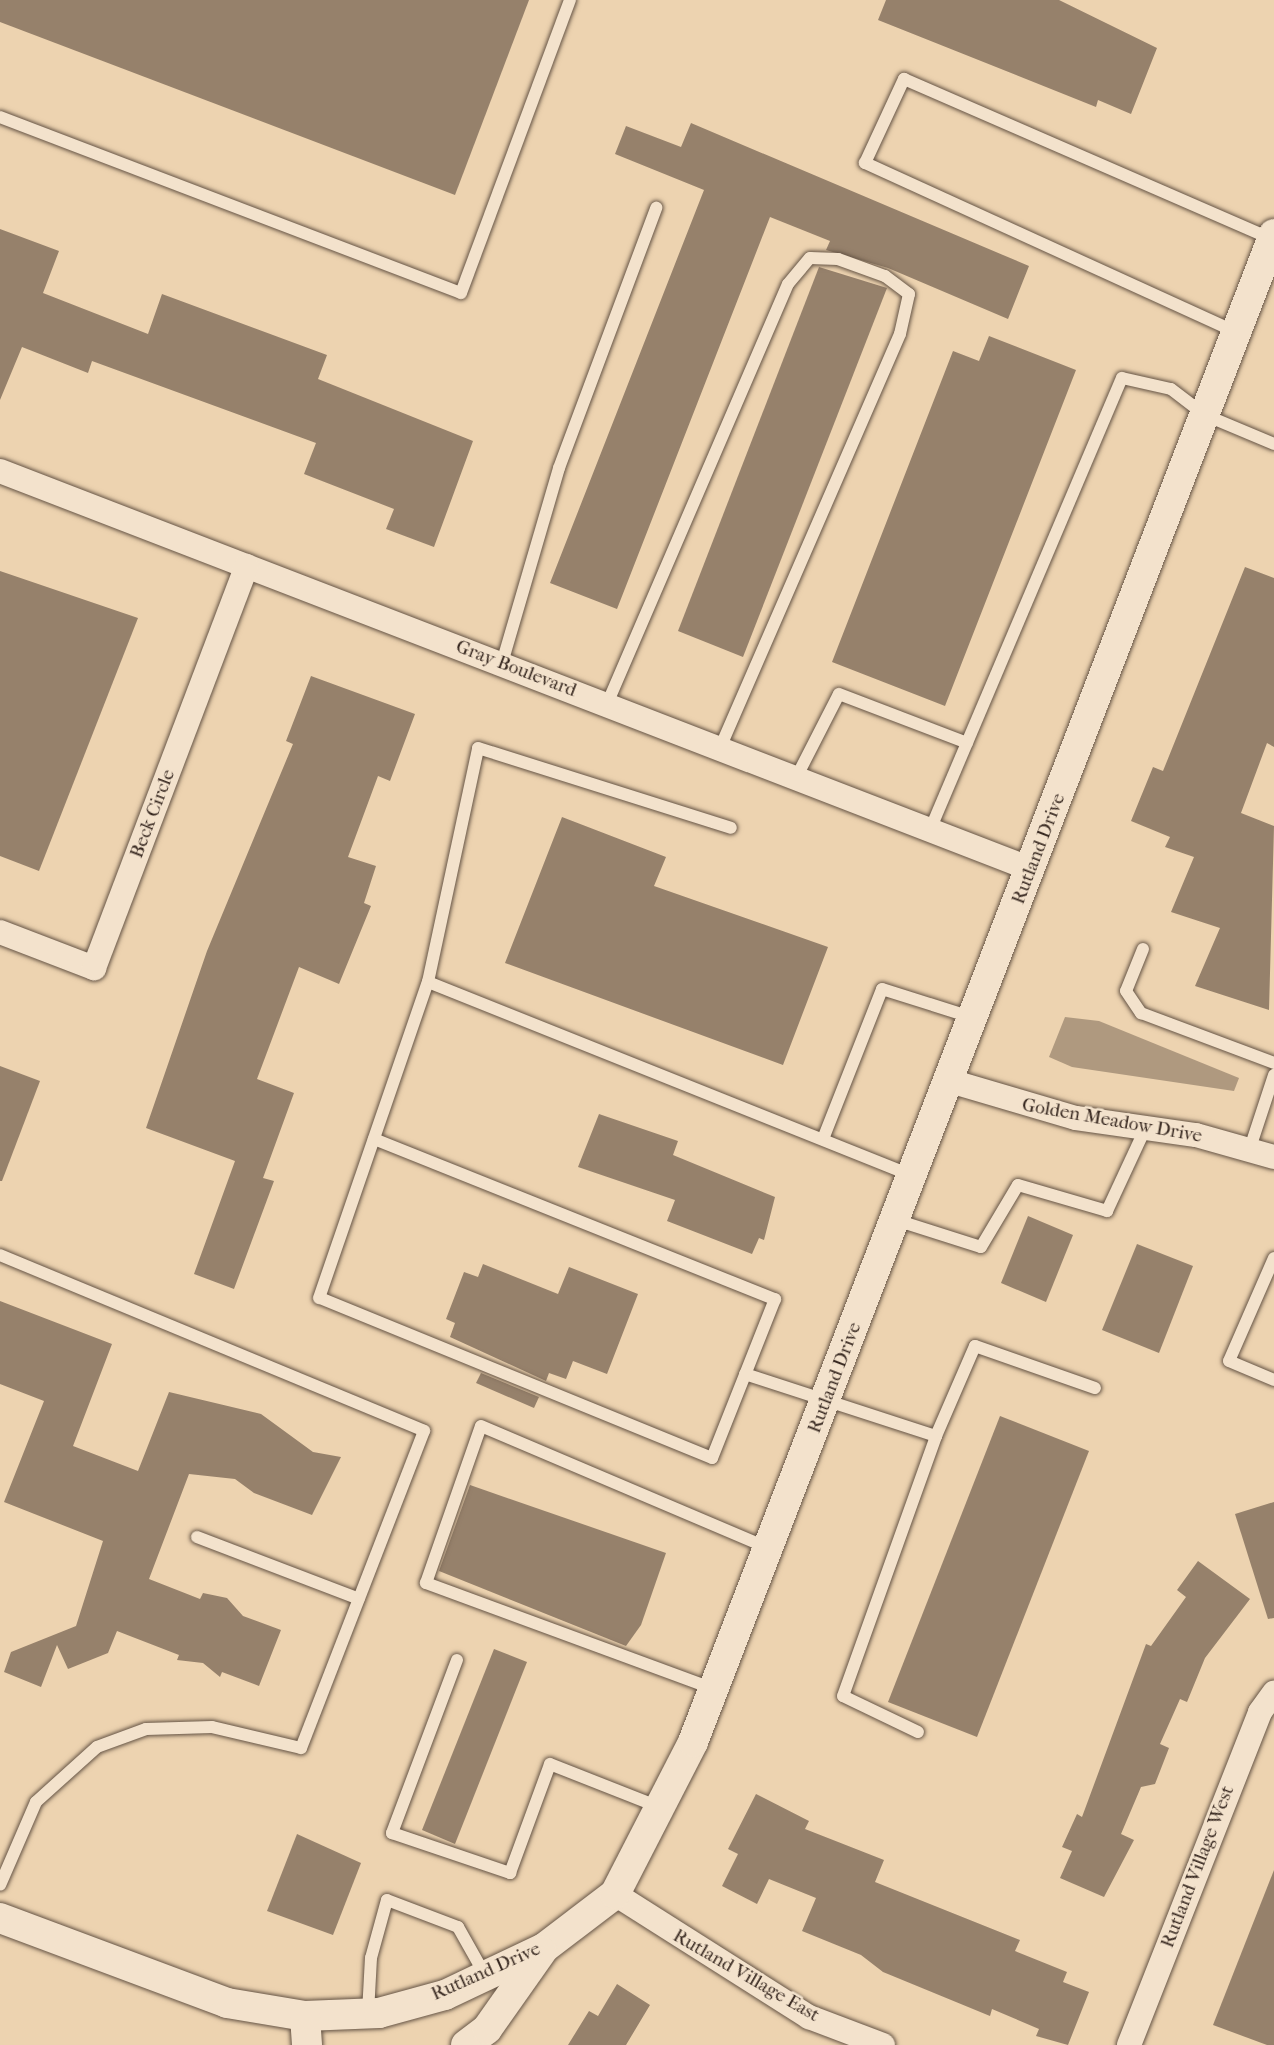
<!DOCTYPE html>
<html>
<head>
<meta charset="utf-8">
<style>
  body { margin:0 }
  #map { position:relative; width:1274px; height:2045px; overflow:hidden; background:#edd3b0; font-family:"IM FELL French Canon",serif }
  div>[style] { position:absolute }
  .water>* { inset:0; background:#af997f }
  .building>* { inset:0; background:#96816b }
  .roads { filter:drop-shadow(0 0 2px #655445) drop-shadow(0 0 2px #655445) }
  .service>* { height:12px; margin:-6px; padding:0 6px; transform-origin:6px; border-radius:6px; background:#f3e2cc }
  .minor>* { height:24px; margin:-12px; padding:0 12px; transform-origin:12px; border-radius:12px; background:#f3e2cc }
  .tertiary>* { height:30px; margin:-15px; padding:0 15px; transform-origin:15px; border-radius:15px; background:#f3e2cc }
  span { translate:-50% -50%; white-space:nowrap; text-align:center; line-height:1.15; -webkit-text-stroke:5px #f3e2cc; paint-order:stroke }
  .street-label { font-size:19px; color:#382921 }
</style>
</head>
<body>
<div id="map">
  <div class="water">
    <i style="clip-path:polygon(1065px 1017px,1099px 1021px,1239px 1078px,1234px 1091px,1072px 1067px,1049px 1057px)"></i>
  </div>
  <div class="building">
    <i style="clip-path:polygon(0 0,529px 0,455px 195px,0 22px)"></i>
    <i style="clip-path:polygon(886px 0,1059px 0,1157px 48px,1131px 114px,1098px 100px,1096px 107px,878px 20px)"></i>
    <i style="clip-path:polygon(691px 123px,1029px 266px,1008px 319px,888px 268px,826px 250px,830px 241px,770px 217px,617px 609px,550px 583px,704px 190px,615px 154px,626px 126px,681px 147px)"></i>
    <i style="clip-path:polygon(0 229px,59px 251px,43px 293px,148px 334px,162px 294px,327px 355px,318px 379px,473px 441px,434px 547px,386px 529px,394px 509px,304px 474px,316px 443px,92px 361px,88px 373px,22px 347px,0 400px)"></i>
    <i style="clip-path:polygon(819px 267px,887px 288px,743px 657px,678px 631px)"></i>
    <i style="clip-path:polygon(989px 336px,1076px 370px,945px 706px,832px 662px,953px 351px,979px 361px)"></i>
    <i style="clip-path:polygon(1245px 567px,1274px 578px,1274px 747px,1267px 743px,1241px 813px,1274px 826px,1269px 1010px,1195px 986px,1220px 928px,1171px 912px,1194px 857px,1165px 847px,1170px 837px,1131px 821px,1153px 767px,1163px 771px)"></i>
    <i style="clip-path:polygon(0 571px,138px 618px,39px 871px,0 856px)"></i>
    <i style="clip-path:polygon(311px 676px,415px 714px,390px 781px,378px 776px,348px 857px,376px 866px,364px 903px,371px 906px,339px 984px,299px 967px,257px 1079px,294px 1093px,263px 1178px,274px 1181px,234px 1289px,194px 1274px,235px 1161px,146px 1128px,207px 951px,293px 744px,286px 741px)"></i>
    <i style="clip-path:polygon(562px 817px,666px 857px,654px 886px,828px 947px,783px 1065px,505px 963px)"></i>
    <i style="clip-path:polygon(0 1066px,40px 1081px,2px 1181px,0 1181px)"></i>
    <i style="clip-path:polygon(599px 1114px,678px 1141px,673px 1155px,775px 1197px,764px 1240px,759px 1238px,752px 1254px,667px 1221px,675px 1200px,578px 1167px)"></i>
    <i style="clip-path:polygon(1028px 1216px,1073px 1235px,1046px 1302px,1001px 1283px)"></i>
    <i style="clip-path:polygon(1137px 1244px,1193px 1266px,1159px 1353px,1102px 1330px)"></i>
    <i style="clip-path:polygon(483px 1264px,558px 1294px,569px 1267px,638px 1294px,607px 1374px,573px 1361px,566px 1379px,549px 1373px,546px 1381px,450px 1337px,455px 1323px,446px 1319px,464px 1272px,478px 1277px)"></i>
    <i style="clip-path:polygon(0 1301px,112px 1344px,73px 1446px,138px 1471px,169px 1392px,261px 1414px,313px 1452px,341px 1457px,312px 1515px,254px 1493px,235px 1479px,189px 1474px,149px 1579px,200px 1599px,203px 1593px,227px 1598px,243px 1616px,281px 1630px,259px 1686px,222px 1672px,220px 1677px,203px 1663px,177px 1660px,179px 1655px,117px 1631px,108px 1653px,68px 1669px,57px 1645px,41px 1687px,4px 1672px,11px 1652px,76px 1626px,103px 1541px,4px 1502px,44px 1401px,0 1384px)"></i>
    <i style="clip-path:polygon(481px 1373px,539px 1397px,534px 1408px,476px 1383px)"></i>
    <i style="clip-path:polygon(1000px 1416px,1089px 1451px,977px 1737px,888px 1702px)"></i>
    <i style="clip-path:polygon(470px 1485px,666px 1553px,641px 1625px,626px 1646px,439px 1571px)"></i>
    <i style="clip-path:polygon(1274px 1502px,1274px 1618px,1268px 1619px,1235px 1514px)"></i>
    <i style="clip-path:polygon(1198px 1561px,1250px 1599px,1205px 1658px,1187px 1702px,1180px 1699px,1160px 1744px,1169px 1748px,1155px 1784px,1141px 1787px,1121px 1834px,1134px 1840px,1104px 1897px,1060px 1878px,1072px 1851px,1062px 1847px,1077px 1814px,1082px 1817px,1146px 1644px,1151px 1646px,1186px 1597px,1177px 1590px)"></i>
    <i style="clip-path:polygon(494px 1649px,527px 1662px,455px 1844px,422px 1830px)"></i>
    <i style="clip-path:polygon(756px 1794px,809px 1821px,805px 1829px,884px 1860px,875px 1882px,1020px 1940px,1015px 1951px,1067px 1972px,1063px 1982px,1089px 1992px,1068px 2045px,1036px 2036px,1039px 2029px,992px 2009px,990px 2016px,883px 1972px,861px 1955px,802px 1931px,816px 1898px,769px 1879px,757px 1904px,722px 1886px,738px 1854px,728px 1849px)"></i>
    <i style="clip-path:polygon(297px 1834px,361px 1863px,333px 1935px,267px 1911px)"></i>
    <i style="clip-path:polygon(1274px 1870px,1274px 2045px,1267px 2045px,1213px 2025px)"></i>
    <i style="clip-path:polygon(617px 1984px,650px 2005px,626px 2045px,568px 2045px,589px 2011px,598px 2016px)"></i>
  </div>
  <div class="roads">
    <div class="service">
      <i style="left:0;top:117px;width:493px;rotate:20.9deg"></i>
      <i style="left:461px;top:293px;width:313px;rotate:-69.6deg"></i>
      <i style="left:1236px;top:332px;width:408px;rotate:-155.5deg"></i>
      <i style="left:865px;top:163px;width:93px;rotate:-65.1deg"></i>
      <i style="left:904px;top:79px;width:401px;rotate:23.5deg"></i>
      <i style="left:502px;top:663px;width:203px;rotate:-73.7deg"></i>
      <i style="left:559px;top:468px;width:278px;rotate:-69.5deg"></i>
      <i style="left:607px;top:704px;width:457px;rotate:-66.7deg"></i>
      <i style="left:788px;top:284px;width:34px;rotate:-50deg"></i>
      <i style="left:810px;top:258px;width:28px;rotate:2deg"></i>
      <i style="left:838px;top:259px;width:50px;rotate:19.9deg"></i>
      <i style="left:885px;top:276px;width:30px;rotate:37deg"></i>
      <i style="left:909px;top:294px;width:41px;rotate:102.7deg"></i>
      <i style="left:900px;top:334px;width:451px;rotate:113.5deg"></i>
      <i style="left:796px;top:778px;width:94px;rotate:-62.9deg"></i>
      <i style="left:839px;top:694px;width:137px;rotate:20.9deg"></i>
      <i style="left:930px;top:830px;width:491px;rotate:-67deg"></i>
      <i style="left:1122px;top:378px;width:50px;rotate:12.7deg"></i>
      <i style="left:1171px;top:389px;width:43px;rotate:37.4deg"></i>
      <i style="left:1205px;top:415px;width:75px;rotate:22.8deg"></i>
      <i style="left:1143px;top:949px;width:45px;rotate:112deg"></i>
      <i style="left:1126px;top:991px;width:27px;rotate:56deg"></i>
      <i style="left:1141px;top:1013px;width:142px;rotate:20.6deg"></i>
      <i style="left:428px;top:982px;width:239px;rotate:-77.9deg"></i>
      <i style="left:478px;top:748px;width:265px;rotate:17.5deg"></i>
      <i style="left:374px;top:1139px;width:432px;rotate:21.8deg"></i>
      <i style="left:775px;top:1299px;width:171px;rotate:111.6deg"></i>
      <i style="left:712px;top:1458px;width:424px;rotate:-157.8deg"></i>
      <i style="left:319px;top:1298px;width:334px;rotate:-71deg"></i>
      <i style="left:428px;top:982px;width:522px;rotate:21.8deg"></i>
      <i style="left:823px;top:1139px;width:161px;rotate:-68.5deg"></i>
      <i style="left:882px;top:989px;width:93px;rotate:17.5deg"></i>
      <i style="left:1250px;top:1148px;width:77px;rotate:-71.8deg"></i>
      <i style="left:896px;top:1220px;width:89px;rotate:17.6deg"></i>
      <i style="left:981px;top:1247px;width:72px;rotate:-59.2deg"></i>
      <i style="left:1018px;top:1185px;width:93px;rotate:16.3deg"></i>
      <i style="left:1107px;top:1211px;width:90px;rotate:-65.1deg"></i>
      <i style="left:0;top:1255px;width:459px;rotate:22.5deg"></i>
      <i style="left:424px;top:1431px;width:340px;rotate:111.2deg"></i>
      <i style="left:301px;top:1748px;width:91px;rotate:-166.7deg"></i>
      <i style="left:212px;top:1727px;width:66px;rotate:178.3deg"></i>
      <i style="left:146px;top:1729px;width:52px;rotate:159.8deg"></i>
      <i style="left:97px;top:1747px;width:82px;rotate:138deg"></i>
      <i style="left:36px;top:1802px;width:90px;rotate:113.4deg"></i>
      <i style="left:1274px;top:1258px;width:112px;rotate:113.6deg"></i>
      <i style="left:1229px;top:1361px;width:49px;rotate:22.9deg"></i>
      <i style="left:745px;top:1374px;width:201px;rotate:18deg"></i>
      <i style="left:936px;top:1436px;width:98px;rotate:-66.6deg"></i>
      <i style="left:975px;top:1346px;width:127px;rotate:19.3deg"></i>
      <i style="left:197px;top:1537px;width:173px;rotate:20.9deg"></i>
      <i style="left:457px;top:1660px;width:185px;rotate:110.6deg"></i>
      <i style="left:392px;top:1833px;width:125px;rotate:18.7deg"></i>
      <i style="left:510px;top:1873px;width:116px;rotate:-69.8deg"></i>
      <i style="left:550px;top:1764px;width:117px;rotate:21.5deg"></i>
      <i style="left:714px;top:1689px;width:307px;rotate:-159.8deg"></i>
      <i style="left:426px;top:1583px;width:166px;rotate:-70.7deg"></i>
      <i style="left:481px;top:1426px;width:312px;rotate:23deg"></i>
      <i style="left:918px;top:1732px;width:83px;rotate:-154.4deg"></i>
      <i style="left:843px;top:1696px;width:276px;rotate:-70.3deg"></i>
      <i style="left:368px;top:2013px;width:55px;rotate:-86.9deg"></i>
      <i style="left:371px;top:1958px;width:60px;rotate:-74.6deg"></i>
      <i style="left:387px;top:1900px;width:76px;rotate:20.8deg"></i>
      <i style="left:458px;top:1927px;width:55px;rotate:60.6deg"></i>
    </div>
    <div class="minor">
      <i style="left:0;top:471px;width:1105px;rotate:21.11deg"></i>
      <i style="left:0;top:932px;width:101px;rotate:21deg"></i>
      <i style="left:94px;top:968px;width:430px;rotate:-69.2deg"></i>
      <i style="left:950px;top:1081px;width:131px;rotate:16.4deg"></i>
      <i style="left:1076px;top:1118px;width:121px;rotate:8.1deg"></i>
      <i style="left:1196px;top:1135px;width:81px;rotate:15.8deg"></i>
      <i style="left:615px;top:1894px;width:230px;rotate:32.4deg"></i>
      <i style="left:809px;top:2017px;width:79px;rotate:20.7deg"></i>
      <i style="left:1129px;top:2045px;width:358px;rotate:-68.5deg"></i>
      <i style="left:1260px;top:1712px;width:24px;rotate:-54deg"></i>
    </div>
    <div class="tertiary">
      <i style="left:0;top:1918px;width:242px;rotate:20.5deg"></i>
      <i style="left:227px;top:2003px;width:79px;rotate:9.5deg"></i>
      <i style="left:305px;top:2016px;width:74px;rotate:-2.3deg"></i>
      <i style="left:379px;top:2013px;width:68px;rotate:-15.3deg"></i>
      <i style="left:445px;top:1995px;width:110px;rotate:-25.4deg"></i>
      <i style="left:544px;top:1948px;width:89px;rotate:-37.3deg"></i>
      <i style="left:615px;top:1894px;width:171px;rotate:-62.8deg"></i>
      <i style="left:693px;top:1742px;width:1616px;rotate:-68.93deg"></i>
      <i style="left:305px;top:2016px;width:29px;rotate:86deg"></i>
      <i style="left:466px;top:2045px;width:26px;rotate:-37deg"></i>
      <i style="left:487px;top:2029px;width:95px;rotate:-54.8deg"></i>
    </div>
  </div>
  <div class="street-label">
    <span style="left:516px;top:669px;rotate:21deg">Gray Boulevard</span>
    <span style="left:153px;top:814px;rotate:-69deg">Beck Circle</span>
    <span style="left:1039px;top:849px;rotate:-69deg">Rutland Drive</span>
    <span style="left:1112px;top:1121px;rotate:10deg">Golden Meadow Drive</span>
    <span style="left:835px;top:1378px;rotate:-69deg">Rutland Drive</span>
    <span style="left:1198px;top:1867px;rotate:-69deg">Rutland Village West</span>
    <span style="left:486px;top:1972px;rotate:-24deg">Rutland Drive</span>
    <span style="left:746px;top:1976px;rotate:30deg">Rutland Village East</span>
  </div>
</div>
</body>
</html>
